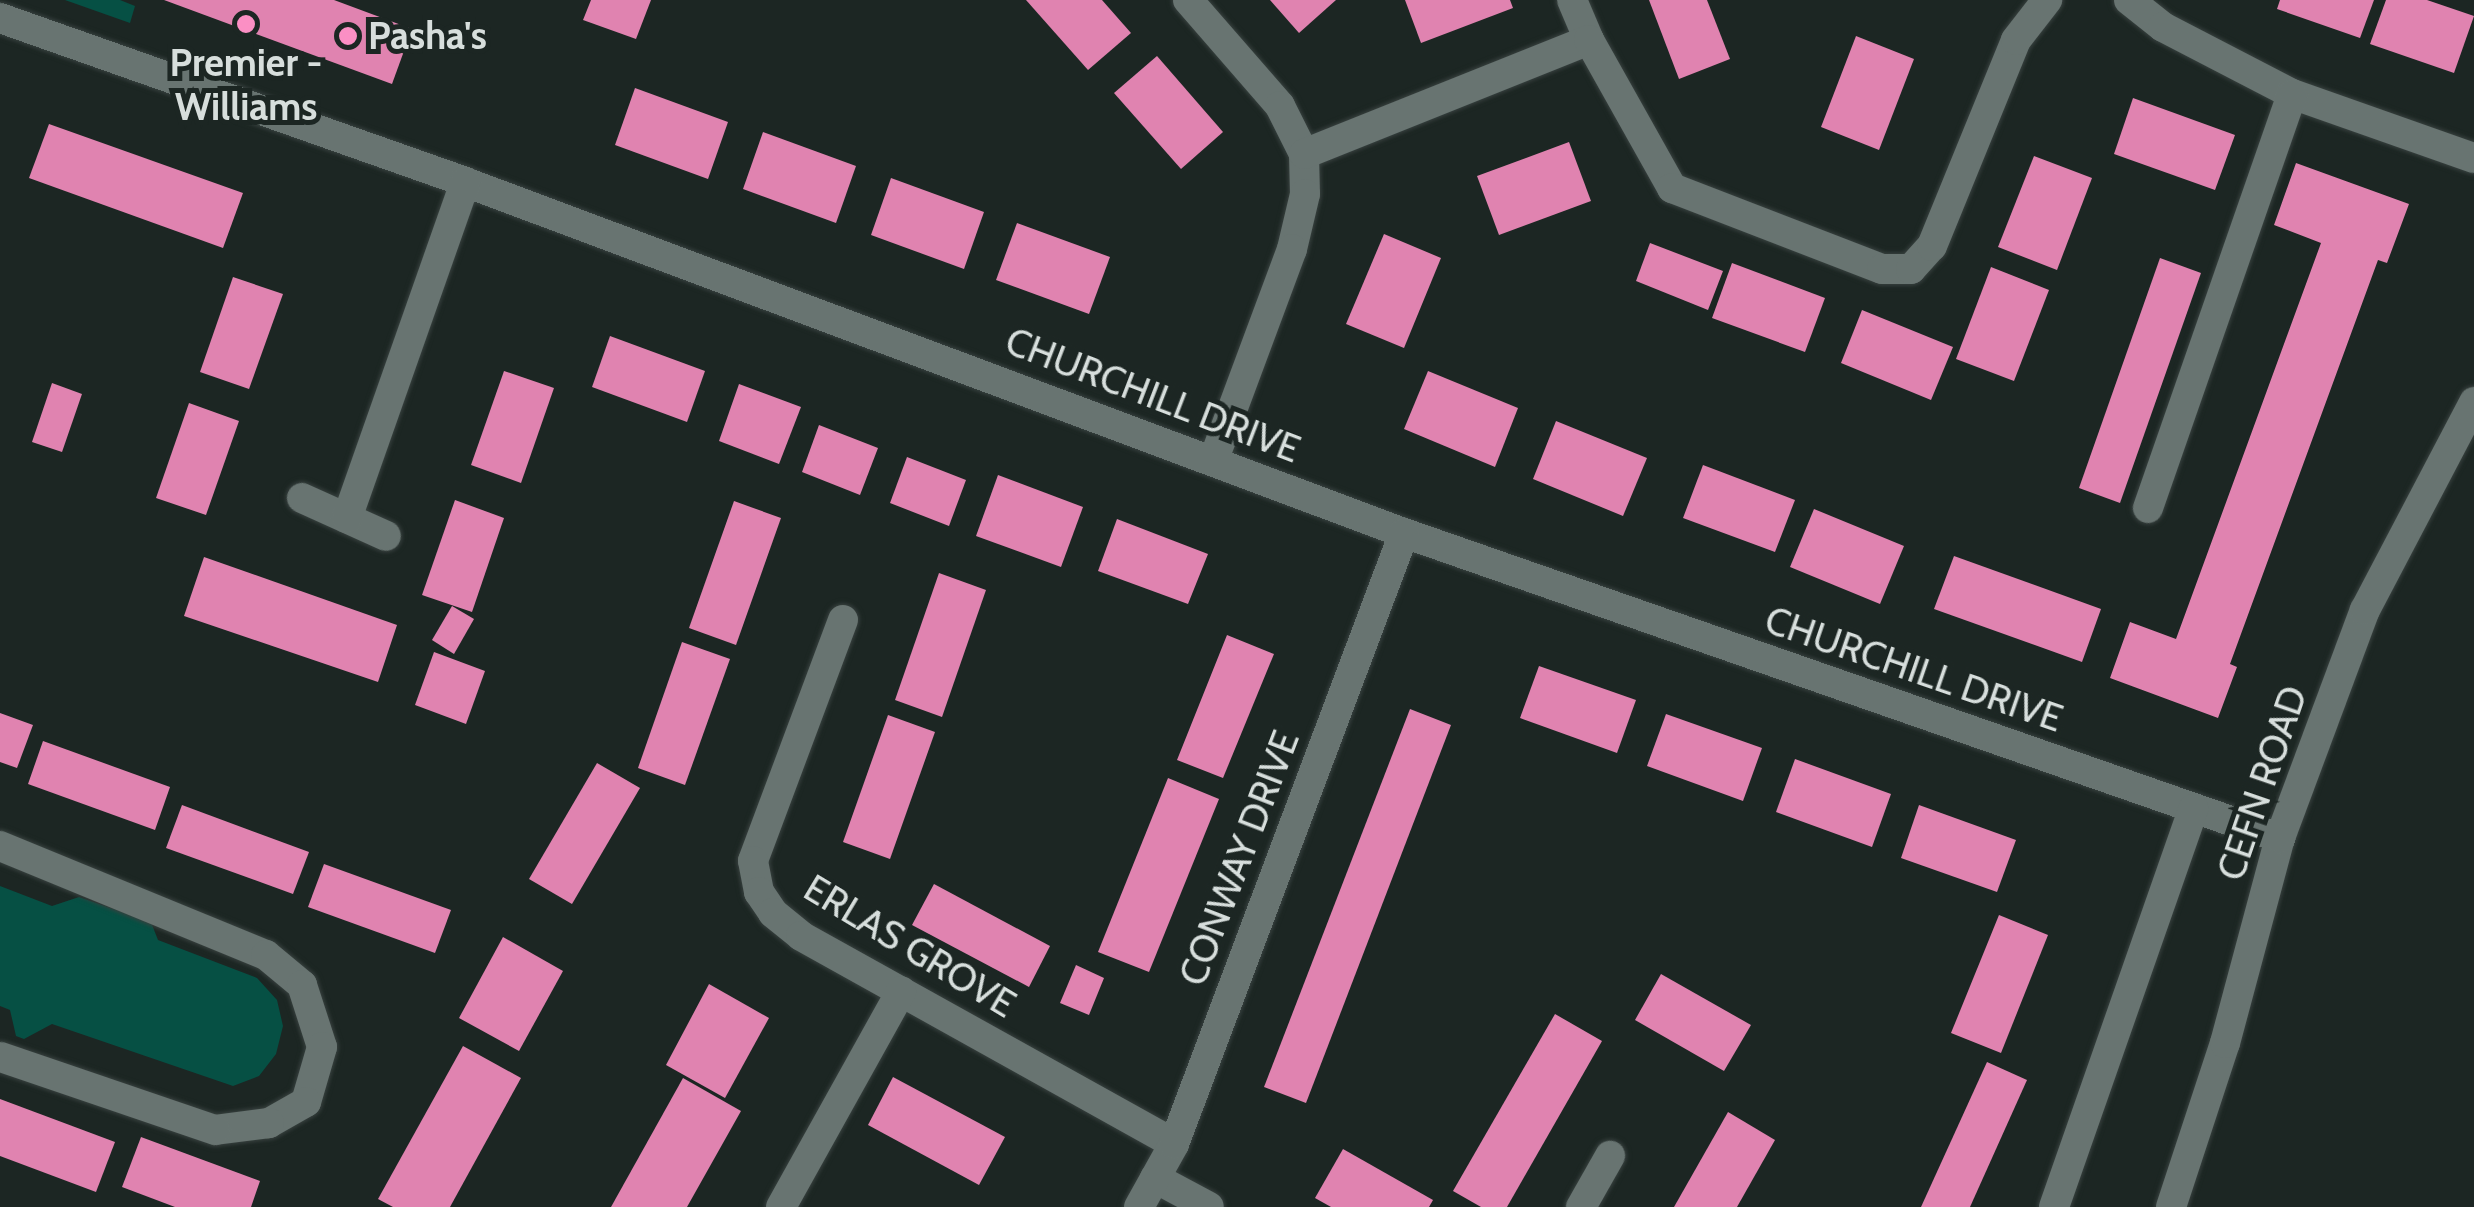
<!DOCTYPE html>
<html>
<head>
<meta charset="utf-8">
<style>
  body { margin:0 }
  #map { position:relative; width:2474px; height:1207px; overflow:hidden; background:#1c2623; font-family:Cabin,sans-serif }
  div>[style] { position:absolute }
  .green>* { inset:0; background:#065044 }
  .building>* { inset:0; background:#e083b0 }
  .roads { filter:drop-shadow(0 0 2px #38413f) drop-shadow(0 0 2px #38413f) }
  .minor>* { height:30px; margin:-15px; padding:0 15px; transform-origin:15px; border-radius:15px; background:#687471 }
  .dots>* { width:28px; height:28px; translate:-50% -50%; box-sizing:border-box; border:5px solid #1c2623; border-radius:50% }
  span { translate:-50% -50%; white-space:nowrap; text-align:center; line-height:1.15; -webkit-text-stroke:10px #1c2623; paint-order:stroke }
  .poi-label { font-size:38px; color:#d7dedc; font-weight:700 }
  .left { translate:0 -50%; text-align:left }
  .street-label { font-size:38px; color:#d7dedc }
</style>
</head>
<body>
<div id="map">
  <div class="green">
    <i style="clip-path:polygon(65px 0,120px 0,135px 6px,130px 23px)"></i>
    <i style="clip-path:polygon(0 886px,52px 906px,79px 897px,151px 922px,158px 940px,257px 978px,277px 1000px,283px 1026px,276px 1054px,259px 1076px,233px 1086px,52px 1024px,24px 1039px,16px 1036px,10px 1010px,0 1006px)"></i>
  </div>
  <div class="building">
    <i style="clip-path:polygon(164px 0,334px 0,412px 29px,392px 84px)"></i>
    <i style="clip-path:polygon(591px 0,651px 0,636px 39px,583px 20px)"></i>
    <i style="clip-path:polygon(1026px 0,1102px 0,1131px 33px,1088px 70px)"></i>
    <i style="clip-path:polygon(1270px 0,1336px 0,1299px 33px)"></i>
    <i style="clip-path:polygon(1405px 0,1510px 0,1513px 8px,1421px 43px)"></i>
    <i style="clip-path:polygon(1649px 0,1707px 0,1730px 59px,1679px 79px)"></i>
    <i style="clip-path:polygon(2280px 0,2374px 0,2360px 38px,2277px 9px)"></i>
    <i style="clip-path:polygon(2386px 0,2427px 0,2474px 16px,2454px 73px,2370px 44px)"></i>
    <i style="clip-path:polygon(1856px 36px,1914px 59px,1879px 150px,1821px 127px)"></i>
    <i style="clip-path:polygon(1157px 56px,1223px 132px,1181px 169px,1114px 93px)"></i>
    <i style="clip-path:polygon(635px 88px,728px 122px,708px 179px,615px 145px)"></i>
    <i style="clip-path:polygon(2133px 98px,2235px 135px,2215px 190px,2114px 154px)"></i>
    <i style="clip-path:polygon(49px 124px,243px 193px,223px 248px,29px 178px)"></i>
    <i style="clip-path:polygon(763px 132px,856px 166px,836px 223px,743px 189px)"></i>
    <i style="clip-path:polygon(1569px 142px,1591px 201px,1499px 235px,1477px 176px)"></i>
    <i style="clip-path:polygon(2034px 156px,2092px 178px,2057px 270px,1998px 247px)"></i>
    <i style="clip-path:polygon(2296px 163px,2409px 204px,2387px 263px,2378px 260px,2230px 664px,2237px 667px,2218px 718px,2110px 678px,2130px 622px,2176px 639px,2321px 243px,2274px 225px)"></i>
    <i style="clip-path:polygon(891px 178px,984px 212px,964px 269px,871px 235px)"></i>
    <i style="clip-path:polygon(1017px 223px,1110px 257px,1089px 314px,996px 280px)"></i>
    <i style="clip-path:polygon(1384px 234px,1441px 258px,1404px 348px,1346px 324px)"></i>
    <i style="clip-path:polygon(1650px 243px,1723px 271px,1708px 310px,1636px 281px)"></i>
    <i style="clip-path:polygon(2160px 258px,2201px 273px,2120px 503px,2079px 488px)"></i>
    <i style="clip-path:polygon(1732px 263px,1825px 298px,1805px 352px,1712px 318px)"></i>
    <i style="clip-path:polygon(1991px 267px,2049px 290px,2014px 381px,1956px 359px)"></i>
    <i style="clip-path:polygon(233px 277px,283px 294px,249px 389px,200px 372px)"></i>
    <i style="clip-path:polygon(1862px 310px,1953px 347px,1931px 400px,1841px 363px)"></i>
    <i style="clip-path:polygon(610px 336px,705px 371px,687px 422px,592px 387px)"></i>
    <i style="clip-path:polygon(504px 371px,554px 388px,521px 483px,471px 465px)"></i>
    <i style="clip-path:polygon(1428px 371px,1518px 408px,1495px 467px,1404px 429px)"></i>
    <i style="clip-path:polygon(52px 383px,82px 394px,62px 452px,32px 442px)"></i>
    <i style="clip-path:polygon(739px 384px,801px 407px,779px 464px,719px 441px)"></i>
    <i style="clip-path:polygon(189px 403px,239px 421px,206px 515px,156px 498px)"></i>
    <i style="clip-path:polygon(1556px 421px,1647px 458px,1623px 516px,1533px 479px)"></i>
    <i style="clip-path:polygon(819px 425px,878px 448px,860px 495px,802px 472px)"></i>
    <i style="clip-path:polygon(907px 457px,966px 480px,949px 526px,890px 503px)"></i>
    <i style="clip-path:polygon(1703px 465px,1795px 500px,1775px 552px,1683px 518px)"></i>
    <i style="clip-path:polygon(998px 475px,1083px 507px,1061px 567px,976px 536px)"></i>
    <i style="clip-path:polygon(455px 500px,504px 518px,472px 612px,422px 595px)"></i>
    <i style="clip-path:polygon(734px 501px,781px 518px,736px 645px,689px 628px)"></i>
    <i style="clip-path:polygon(1814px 509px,1904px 546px,1880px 604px,1790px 567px)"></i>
    <i style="clip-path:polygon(1117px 519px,1208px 554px,1188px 604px,1098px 571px)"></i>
    <i style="clip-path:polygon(1954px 556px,2101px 609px,2082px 662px,1934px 609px)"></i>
    <i style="clip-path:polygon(204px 557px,397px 625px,378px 682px,184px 616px)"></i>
    <i style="clip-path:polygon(939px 573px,986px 590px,942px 717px,895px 700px)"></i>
    <i style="clip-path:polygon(452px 606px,474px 619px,454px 654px,432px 640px)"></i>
    <i style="clip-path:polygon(1227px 635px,1274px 654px,1223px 778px,1177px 760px)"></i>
    <i style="clip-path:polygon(682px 642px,730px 659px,685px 785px,638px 768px)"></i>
    <i style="clip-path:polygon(434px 652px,485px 671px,466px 724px,415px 705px)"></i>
    <i style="clip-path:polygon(1539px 666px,1636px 700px,1617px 753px,1520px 718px)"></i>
    <i style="clip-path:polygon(1410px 709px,1451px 725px,1306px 1103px,1264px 1087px)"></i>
    <i style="clip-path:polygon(0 713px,33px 725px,17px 768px,0 762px)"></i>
    <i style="clip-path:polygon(1666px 714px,1762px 748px,1743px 801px,1647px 766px)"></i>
    <i style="clip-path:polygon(888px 715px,935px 732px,890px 859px,843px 842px)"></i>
    <i style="clip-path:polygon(43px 741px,170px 787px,155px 830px,28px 784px)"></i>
    <i style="clip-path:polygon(1795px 759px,1891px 794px,1872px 847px,1776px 812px)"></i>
    <i style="clip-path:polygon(597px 763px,640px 788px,572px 904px,529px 879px)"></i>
    <i style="clip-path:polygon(1168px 778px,1219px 799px,1149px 972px,1098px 952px)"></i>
    <i style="clip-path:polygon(182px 805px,309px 852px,293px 894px,166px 848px)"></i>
    <i style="clip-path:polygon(1919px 805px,2016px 840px,1997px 892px,1901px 858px)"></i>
    <i style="clip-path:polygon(324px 864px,451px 910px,435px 953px,308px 907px)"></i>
    <i style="clip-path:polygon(934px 884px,1050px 946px,1029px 987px,912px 925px)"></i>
    <i style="clip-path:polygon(1999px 915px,2048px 935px,2001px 1053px,1951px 1033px)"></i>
    <i style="clip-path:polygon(503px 937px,563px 971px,519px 1051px,459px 1018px)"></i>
    <i style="clip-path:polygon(1076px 965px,1104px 978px,1089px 1015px,1060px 1003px)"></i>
    <i style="clip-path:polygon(1661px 974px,1751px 1025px,1724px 1071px,1635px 1020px)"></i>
    <i style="clip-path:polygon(709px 984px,769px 1018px,725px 1098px,666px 1065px)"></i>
    <i style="clip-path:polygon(1555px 1014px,1602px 1041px,1507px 1207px,1481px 1207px,1453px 1191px)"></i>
    <i style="clip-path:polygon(463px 1046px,521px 1078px,450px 1207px,393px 1207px,378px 1199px)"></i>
    <i style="clip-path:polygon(1987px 1062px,2027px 1080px,1970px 1207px,1921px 1207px)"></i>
    <i style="clip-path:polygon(893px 1077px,1005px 1137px,979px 1185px,868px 1125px)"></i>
    <i style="clip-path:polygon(683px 1078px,741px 1111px,687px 1207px,611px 1207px)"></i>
    <i style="clip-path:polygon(0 1099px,115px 1142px,96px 1192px,0 1156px)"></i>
    <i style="clip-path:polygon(1728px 1112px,1775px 1140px,1737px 1207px,1674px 1207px)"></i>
    <i style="clip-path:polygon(141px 1137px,260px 1181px,251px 1207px,175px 1207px,122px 1187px)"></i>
    <i style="clip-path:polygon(1343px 1149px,1433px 1200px,1429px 1207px,1331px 1207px,1315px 1198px)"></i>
  </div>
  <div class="roads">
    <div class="minor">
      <i style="left:1188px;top:0;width:140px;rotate:49deg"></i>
      <i style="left:1280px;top:106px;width:54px;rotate:63.4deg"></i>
      <i style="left:1304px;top:154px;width:40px;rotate:88.6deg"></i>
      <i style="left:1305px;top:194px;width:57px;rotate:103.3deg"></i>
      <i style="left:1292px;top:249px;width:224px;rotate:110.4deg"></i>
      <i style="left:1572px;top:0;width:43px;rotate:67deg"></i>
      <i style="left:2129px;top:0;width:43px;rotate:38.5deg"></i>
      <i style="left:2163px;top:27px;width:145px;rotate:27.4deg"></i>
      <i style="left:2292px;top:94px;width:193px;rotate:19.4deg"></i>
      <i style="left:0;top:18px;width:493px;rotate:19.4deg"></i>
      <i style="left:465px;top:182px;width:1002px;rotate:20.5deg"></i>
      <i style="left:1404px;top:533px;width:928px;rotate:19.2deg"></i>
      <i style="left:1304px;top:154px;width:307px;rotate:-21.8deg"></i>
      <i style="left:1589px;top:40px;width:170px;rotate:60.7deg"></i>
      <i style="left:1672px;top:188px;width:225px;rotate:21.1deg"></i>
      <i style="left:1882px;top:269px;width:29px"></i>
      <i style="left:1911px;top:269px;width:31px;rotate:-48deg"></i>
      <i style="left:1932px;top:246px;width:222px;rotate:-67.8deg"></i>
      <i style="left:2016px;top:40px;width:51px;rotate:-52.2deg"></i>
      <i style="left:302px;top:498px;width:92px;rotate:24.3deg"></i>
      <i style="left:2148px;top:508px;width:438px;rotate:-70.8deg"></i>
      <i style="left:347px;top:518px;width:356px;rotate:-70.6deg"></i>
      <i style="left:843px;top:620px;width:257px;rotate:110.5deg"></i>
      <i style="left:753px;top:861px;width:32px;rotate:79deg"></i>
      <i style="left:759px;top:892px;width:25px;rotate:56deg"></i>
      <i style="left:773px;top:913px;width:36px;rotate:39deg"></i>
      <i style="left:801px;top:936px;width:427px;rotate:29.1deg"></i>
      <i style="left:0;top:846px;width:287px;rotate:22.3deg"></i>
      <i style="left:266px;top:955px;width:47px;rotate:39.8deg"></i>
      <i style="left:302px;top:985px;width:65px;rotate:72.1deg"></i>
      <i style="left:322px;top:1047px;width:57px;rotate:106.2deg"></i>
      <i style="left:306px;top:1102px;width:43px;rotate:150.4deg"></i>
      <i style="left:269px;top:1123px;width:54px;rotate:172.6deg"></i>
      <i style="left:215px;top:1130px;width:227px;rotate:-161.2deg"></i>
      <i style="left:1155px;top:1178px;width:61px;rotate:28.2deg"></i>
      <i style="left:781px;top:1207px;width:247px;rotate:-60.9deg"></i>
      <i style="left:1139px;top:1207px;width:72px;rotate:-60.9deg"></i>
      <i style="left:1174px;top:1144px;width:653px;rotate:-69.37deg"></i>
      <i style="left:1581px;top:1207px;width:59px;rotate:-60.4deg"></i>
      <i style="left:2054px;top:1207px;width:422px;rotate:-70.7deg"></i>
      <i style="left:2171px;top:1207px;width:173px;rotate:-71.8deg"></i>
      <i style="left:2225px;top:1043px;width:212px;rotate:-75deg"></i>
      <i style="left:2280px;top:838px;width:243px;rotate:-69.6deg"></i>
      <i style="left:2365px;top:610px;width:235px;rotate:-62.3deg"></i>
    </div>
  </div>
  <div class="dots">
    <i style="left:246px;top:24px;background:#fb8fc4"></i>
    <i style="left:348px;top:36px;background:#fb8fc4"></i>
  </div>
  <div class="poi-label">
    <span class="left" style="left:368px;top:36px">Pasha's</span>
    <span style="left:246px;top:85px">Premier -<br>Williams</span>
  </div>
  <div class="street-label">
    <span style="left:1153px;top:395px;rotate:21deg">CHURCHILL DRIVE</span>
    <span style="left:1914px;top:669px;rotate:19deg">CHURCHILL DRIVE</span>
    <span style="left:2262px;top:783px;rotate:-71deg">CEFN ROAD</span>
    <span style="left:1239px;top:858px;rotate:-69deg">CONWAY DRIVE</span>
    <span style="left:910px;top:946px;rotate:31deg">ERLAS GROVE</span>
  </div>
</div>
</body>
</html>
